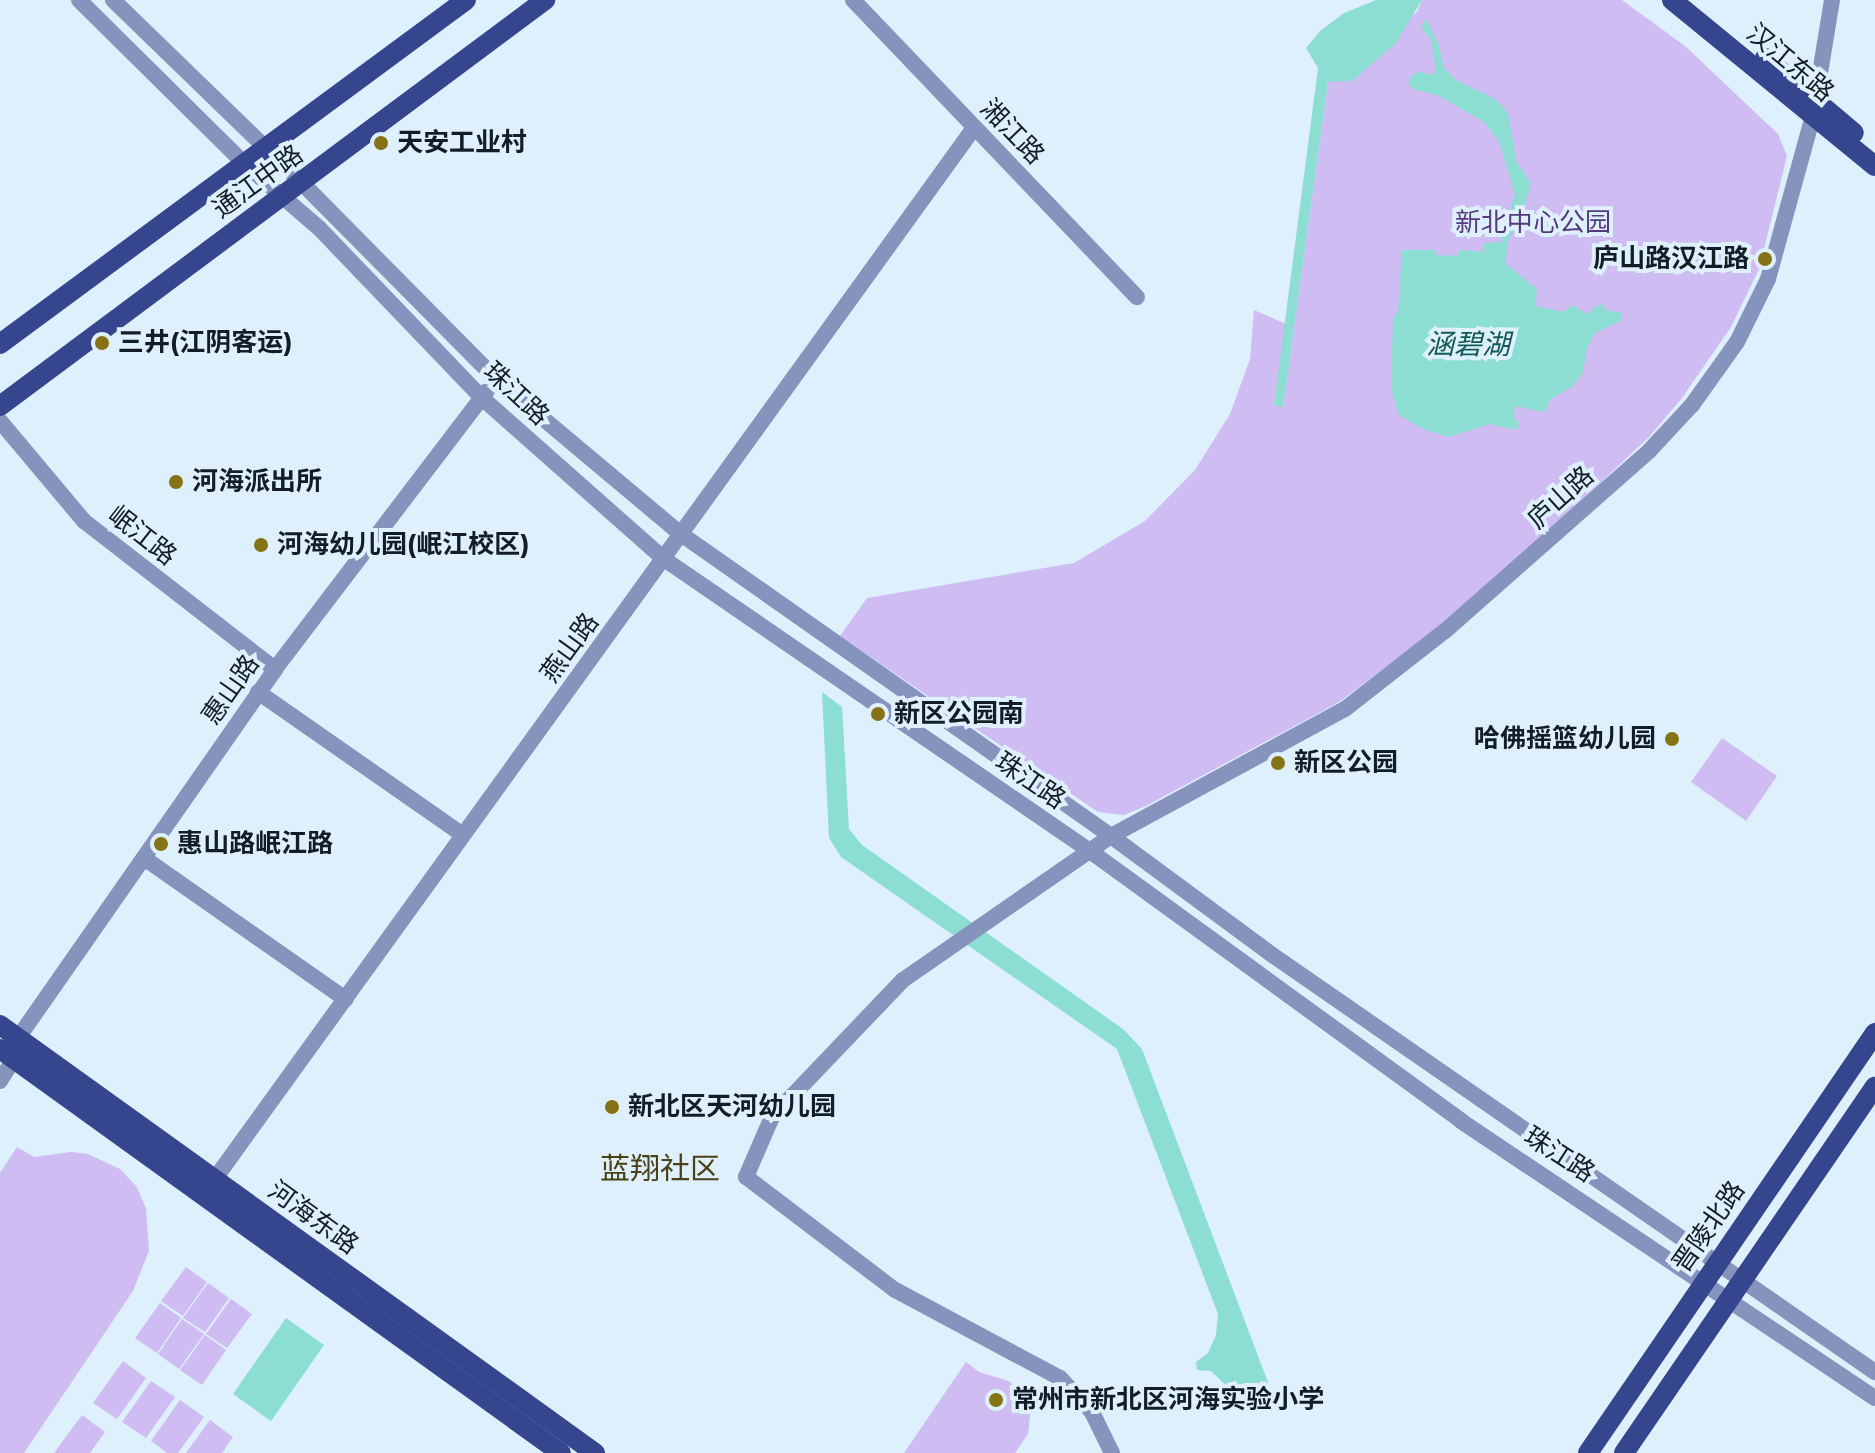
<!DOCTYPE html>
<html>
<head>
<meta charset="utf-8">
<style>
  body { margin:0 }
  #map { position:relative; width:1875px; height:1453px; overflow:hidden; background:#dff0fd; font-family:Montserrat,"Noto Sans SC",sans-serif }
  div>[style] { position:absolute }
  .green>* { inset:0; background:#cebcf2 }
  .water>* { inset:0; background:#8bded1 }
  .minor>* { height:16px; margin:-8px; padding:0 8px; transform-origin:8px; border-radius:8px; background:#8693bd }
  .major>* { height:20px; margin:-10px; padding:0 10px; transform-origin:10px; border-radius:10px; background:#35468f }
  .dots>* { width:22px; height:22px; translate:-50% -50%; box-sizing:border-box; border:4px solid #dff0fd; border-radius:50% }
  span { translate:-50% -50%; white-space:nowrap; text-align:center; line-height:1.15; -webkit-text-stroke:8px #dff0fd; paint-order:stroke }
  .street-label { font-size:26px; color:#131d25 }
  .poi-label { font-size:26px; color:#131d25; font-weight:700 }
  .left { translate:0 -50%; text-align:left }
  .right { translate:-100% -50%; text-align:right }
  .park-label { font-size:26px; color:#553a7f }
  .water-label { font-size:28px; color:#135a52; font-style:italic }
  .quarter-label { font-size:30px; color:#4a4118 }
</style>
</head>
<body>
<div id="map">
  <div class="green">
    <i style="clip-path:polygon(1422px 0,1622px 0,1685px 46px,1778px 134px,1787px 156px,1759px 269px,1731px 327px,1682px 398px,1649px 437px,1525px 554px,1441px 626px,1339px 702px,1146px 806px,1124px 815px,1098px 812px,840px 636px,867px 598px,1074px 563px,1145px 521px,1195px 470px,1230px 414px,1250px 359px,1254px 310px,1286px 324px,1274px 405px,1283px 406px,1328px 82px,1417px 12px)"></i>
    <i style="clip-path:polygon(1722px 738px,1777px 776px,1746px 821px,1691px 782px)"></i>
    <i style="clip-path:polygon(17px 1147px,34px 1157px,71px 1152px,88px 1154px,120px 1169px,136px 1186px,146px 1208px,149px 1251px,133px 1291px,24px 1453px,0 1453px,0 1173px)"></i>
    <i style="clip-path:polygon(186px 1267px,207px 1282px,183px 1316px,161px 1301px)"></i>
    <i style="clip-path:polygon(208px 1283px,229px 1298px,205px 1332px,183px 1318px)"></i>
    <i style="clip-path:polygon(231px 1299px,252px 1314px,227px 1348px,206px 1334px)"></i>
    <i style="clip-path:polygon(160px 1303px,181px 1318px,157px 1353px,135px 1338px)"></i>
    <i style="clip-path:polygon(182px 1319px,204px 1334px,179px 1369px,158px 1354px)"></i>
    <i style="clip-path:polygon(205px 1335px,226px 1350px,202px 1385px,180px 1370px)"></i>
    <i style="clip-path:polygon(123px 1361px,146px 1378px,117px 1419px,93px 1403px)"></i>
    <i style="clip-path:polygon(966px 1362px,979px 1372px,1009px 1381px,1021px 1392px,1031px 1407px,1028px 1434px,1015px 1453px,904px 1453px)"></i>
    <i style="clip-path:polygon(151px 1381px,175px 1397px,146px 1438px,122px 1422px)"></i>
    <i style="clip-path:polygon(180px 1400px,204px 1417px,178px 1453px,167px 1453px,151px 1441px)"></i>
    <i style="clip-path:polygon(82px 1415px,105px 1432px,90px 1453px,54px 1453px)"></i>
    <i style="clip-path:polygon(210px 1420px,233px 1437px,222px 1453px,186px 1453px)"></i>
  </div>
  <div class="water">
    <i style="clip-path:polygon(1376px 0,1422px 0,1396px 43px,1352px 81px,1328px 82px,1283px 407px,1274px 405px,1318px 68px,1306px 48px,1320px 31px,1344px 13px)"></i>
    <i style="clip-path:polygon(1426px 19px,1438px 43px,1444px 68px,1456px 80px,1495px 99px,1508px 113px,1516px 161px,1531px 183px,1522px 214px,1507px 243px,1506px 264px,1537px 289px,1535px 306px,1564px 312px,1572px 305px,1587px 314px,1601px 303px,1606px 310px,1621px 313px,1622px 320px,1595px 333px,1587px 348px,1583px 372px,1572px 387px,1552px 398px,1544px 412px,1515px 406px,1514px 417px,1519px 424px,1516px 430px,1490px 424px,1448px 437px,1423px 429px,1398px 414px,1391px 388px,1393px 316px,1398px 313px,1402px 250px,1435px 250px,1436px 255px,1458px 256px,1459px 250px,1484px 252px,1484px 243px,1501px 242px,1515px 194px,1499px 142px,1484px 122px,1437px 95px,1413px 89px,1408px 83px,1412px 75px,1420px 72px,1433px 75px,1436px 70px,1431px 40px,1421px 27px)"></i>
    <i style="clip-path:polygon(822px 692px,842px 707px,849px 829px,862px 845px,1123px 1029px,1142px 1049px,1269px 1385px,1240px 1399px,1211px 1371px,1197px 1370px,1196px 1362px,1208px 1353px,1216px 1335px,1218px 1314px,1117px 1049px,841px 857px,829px 838px)"></i>
    <i style="clip-path:polygon(286px 1318px,324px 1345px,271px 1421px,233px 1394px)"></i>
  </div>
  <div class="minor">
    <i style="left:79px;top:0;width:233px;rotate:44.7deg"></i>
    <i style="left:245px;top:164px;width:98px;rotate:40.9deg"></i>
    <i style="left:319px;top:228px;width:236px;rotate:46.2deg"></i>
    <i style="left:482px;top:398px;width:243px;rotate:41.5deg"></i>
    <i style="left:664px;top:559px;width:516px;rotate:34.43deg"></i>
    <i style="left:1090px;top:851px;width:459px;rotate:36deg"></i>
    <i style="left:1461px;top:1121px;width:498px;rotate:33.8deg"></i>
    <i style="left:113px;top:0;width:263px;rotate:44.1deg"></i>
    <i style="left:302px;top:183px;width:276px;rotate:45.3deg"></i>
    <i style="left:496px;top:379px;width:241px;rotate:40deg"></i>
    <i style="left:681px;top:534px;width:525px;rotate:35.08deg"></i>
    <i style="left:1111px;top:836px;width:199px;rotate:36.4deg"></i>
    <i style="left:1271px;top:954px;width:735px;rotate:34.69deg"></i>
    <i style="left:853px;top:0;width:411px;rotate:46.3deg"></i>
    <i style="left:0;top:421px;width:131px;rotate:50deg"></i>
    <i style="left:84px;top:521px;width:242px;rotate:37.8deg"></i>
    <i style="left:258px;top:692px;width:250px;rotate:34.9deg"></i>
    <i style="left:144px;top:858px;width:246px;rotate:35deg"></i>
    <i style="left:11px;top:1044px;width:9px;rotate:-41deg"></i>
    <i style="left:18px;top:1038px;width:450px;rotate:-55.1deg"></i>
    <i style="left:275px;top:669px;width:350px;rotate:-52.7deg"></i>
    <i style="left:0;top:1081px;width:26px;rotate:-58deg"></i>
    <i style="left:14px;top:1059px;width:11px;rotate:-75deg"></i>
    <i style="left:209px;top:1187px;width:1306px;rotate:-54.16deg"></i>
    <i style="left:1112px;top:1453px;width:46px;rotate:-116deg"></i>
    <i style="left:1092px;top:1412px;width:47px;rotate:-133.3deg"></i>
    <i style="left:1060px;top:1378px;width:187px;rotate:-151.9deg"></i>
    <i style="left:895px;top:1290px;width:187px;rotate:-142.8deg"></i>
    <i style="left:746px;top:1177px;width:65px;rotate:-66.6deg"></i>
    <i style="left:772px;top:1117px;width:190px;rotate:-46.3deg"></i>
    <i style="left:903px;top:980px;width:253px;rotate:-34.7deg"></i>
    <i style="left:1111px;top:836px;width:266px;rotate:-28.5deg"></i>
    <i style="left:1345px;top:709px;width:127px;rotate:-38deg"></i>
    <i style="left:1445px;top:631px;width:273px;rotate:-41.4deg"></i>
    <i style="left:1650px;top:450px;width:62px;rotate:-47deg"></i>
    <i style="left:1692px;top:405px;width:77px;rotate:-54.5deg"></i>
    <i style="left:1737px;top:342px;width:70px;rotate:-63.8deg"></i>
    <i style="left:1768px;top:279px;width:169px;rotate:-74.6deg"></i>
    <i style="left:1813px;top:116px;width:118px;rotate:-80.7deg"></i>
  </div>
  <div class="major">
    <i style="left:1672px;top:0;width:262px;rotate:39.3deg"></i>
    <i style="left:1765px;top:58px;width:116px;rotate:40.1deg"></i>
    <i style="left:0;top:344px;width:579px;rotate:-36.43deg"></i>
    <i style="left:0;top:406px;width:680px;rotate:-36.68deg"></i>
    <i style="left:0;top:1025px;width:733px;rotate:35.73deg"></i>
    <i style="left:0;top:1049px;width:691px;rotate:35.76deg"></i>
    <i style="left:1588px;top:1453px;width:509px;rotate:-55.65deg"></i>
    <i style="left:1624px;top:1453px;width:444px;rotate:-55.6deg"></i>
  </div>
  <div class="dots">
    <i style="left:381px;top:143px;background:#867315"></i>
    <i style="left:1765px;top:259px;background:#867315"></i>
    <i style="left:102px;top:343px;background:#867315"></i>
    <i style="left:176px;top:482px;background:#867315"></i>
    <i style="left:261px;top:545px;background:#867315"></i>
    <i style="left:878px;top:714px;background:#867315"></i>
    <i style="left:1672px;top:739px;background:#867315"></i>
    <i style="left:1278px;top:763px;background:#867315"></i>
    <i style="left:161px;top:844px;background:#867315"></i>
    <i style="left:612px;top:1107px;background:#867315"></i>
    <i style="left:996px;top:1400px;background:#867315"></i>
  </div>
  <div class="street-label">
    <span style="left:1790px;top:63px;rotate:40deg">汉江东路</span>
    <span style="left:1012px;top:132px;rotate:46deg">湘江路</span>
    <span style="left:258px;top:182px;rotate:-36deg">通江中路</span>
    <span style="left:516px;top:394px;rotate:43deg">珠江路</span>
    <span style="left:1561px;top:498px;rotate:-42deg">庐山路</span>
    <span style="left:142px;top:536px;rotate:38deg">岷江路</span>
    <span style="left:570px;top:648px;rotate:-54deg">燕山路</span>
    <span style="left:231px;top:690px;rotate:-55deg">惠山路</span>
    <span style="left:1030px;top:781px;rotate:34deg">珠江路</span>
    <span style="left:1559px;top:1155px;rotate:33deg">珠江路</span>
    <span style="left:313px;top:1218px;rotate:36deg">河海东路</span>
    <span style="left:1709px;top:1227px;rotate:-55deg">晋陵北路</span>
  </div>
  <div class="poi-label">
    <span class="left" style="left:397px;top:143px">天安工业村</span>
    <span class="right" style="left:1749px;top:259px">庐山路汉江路</span>
    <span class="left" style="left:118px;top:343px">三井(江阴客运)</span>
    <span class="left" style="left:192px;top:482px">河海派出所</span>
    <span class="left" style="left:277px;top:545px">河海幼儿园(岷江校区)</span>
    <span class="left" style="left:894px;top:714px">新区公园南</span>
    <span class="right" style="left:1656px;top:739px">哈佛摇篮幼儿园</span>
    <span class="left" style="left:1294px;top:763px">新区公园</span>
    <span class="left" style="left:177px;top:844px">惠山路岷江路</span>
    <span class="left" style="left:628px;top:1107px">新北区天河幼儿园</span>
    <span class="left" style="left:1012px;top:1400px">常州市新北区河海实验小学</span>
  </div>
  <div class="park-label">
    <span style="left:1533px;top:223px">新北中心公园</span>
  </div>
  <div class="water-label">
    <span style="left:1468px;top:344px">涵碧湖</span>
  </div>
  <div class="quarter-label">
    <span style="left:660px;top:1169px">蓝翔社区</span>
  </div>
</div>
</body>
</html>
